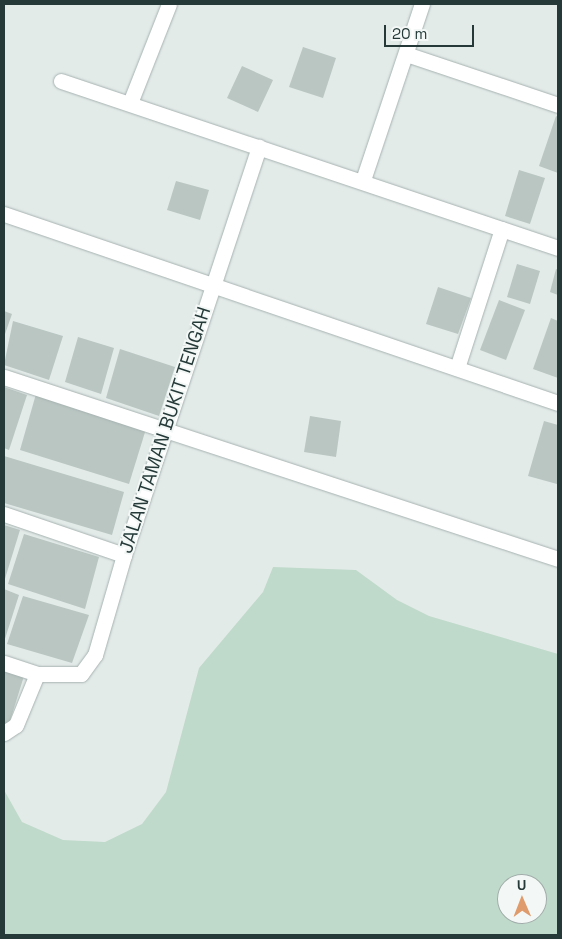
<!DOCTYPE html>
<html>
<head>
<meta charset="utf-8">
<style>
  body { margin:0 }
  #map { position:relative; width:562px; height:939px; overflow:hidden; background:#e3ebe9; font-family:"Space Grotesk",sans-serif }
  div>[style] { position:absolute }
  .green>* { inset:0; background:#bfdaca }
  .building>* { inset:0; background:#b9c6c2 }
  .roads { filter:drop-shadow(0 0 1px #a6b2b0) drop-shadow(0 0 1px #a6b2b0) }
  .street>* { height:15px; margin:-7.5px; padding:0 7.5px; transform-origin:7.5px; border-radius:7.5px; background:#fff }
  span { translate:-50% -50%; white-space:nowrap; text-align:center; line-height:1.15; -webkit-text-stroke:4px #f3f8f6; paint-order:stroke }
  .street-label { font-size:19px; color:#253a38 }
  .frame { position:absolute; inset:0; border:5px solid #253a38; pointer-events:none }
  .north { position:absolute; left:497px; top:874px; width:50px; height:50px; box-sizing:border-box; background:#f3f8f6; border:1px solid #a1acaa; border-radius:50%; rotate:359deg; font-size:14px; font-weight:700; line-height:20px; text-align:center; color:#253a38 }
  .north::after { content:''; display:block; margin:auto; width:18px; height:22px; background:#e09b6c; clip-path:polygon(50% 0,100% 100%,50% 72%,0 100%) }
  .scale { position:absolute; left:384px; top:25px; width:90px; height:22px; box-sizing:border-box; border:2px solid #253a38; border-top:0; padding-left:6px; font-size:15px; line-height:18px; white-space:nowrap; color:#253a38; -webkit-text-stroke:4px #f3f8f6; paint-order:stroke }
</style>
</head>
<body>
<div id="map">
  <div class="green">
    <i style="clip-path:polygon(evenodd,273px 567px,356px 570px,397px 600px,429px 616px,558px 654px,558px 935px,4px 935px,4px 790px,22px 822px,63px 840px,105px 842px,142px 824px,166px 792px,199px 668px,263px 592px,273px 567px,507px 884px,537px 884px,537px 914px,507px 914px,507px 884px)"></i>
  </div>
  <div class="building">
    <i style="clip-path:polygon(303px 47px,336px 58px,323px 98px,289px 87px)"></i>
    <i style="clip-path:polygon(242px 66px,273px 80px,258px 112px,227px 98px)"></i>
    <i style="clip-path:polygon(556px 116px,558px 117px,558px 173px,539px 166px)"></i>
    <i style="clip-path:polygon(519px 170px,545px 178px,530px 224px,505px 216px)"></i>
    <i style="clip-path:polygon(176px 181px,209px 190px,200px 220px,167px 210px)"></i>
    <i style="clip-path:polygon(517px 264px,540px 271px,530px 304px,507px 297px)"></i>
    <i style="clip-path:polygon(556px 269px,558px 270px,558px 295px,550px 292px)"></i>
    <i style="clip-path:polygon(438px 287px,471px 298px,458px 334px,426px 324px)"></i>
    <i style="clip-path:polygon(499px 300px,525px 310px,506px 360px,480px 350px)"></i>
    <i style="clip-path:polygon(4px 311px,12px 314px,4px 337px)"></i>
    <i style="clip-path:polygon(551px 318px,558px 321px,558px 378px,533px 369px)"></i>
    <i style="clip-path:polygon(13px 321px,63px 336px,49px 380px,4px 365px)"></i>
    <i style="clip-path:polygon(78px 337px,114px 348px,101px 394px,65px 382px)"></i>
    <i style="clip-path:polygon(120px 349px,175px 367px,159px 416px,106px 398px)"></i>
    <i style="clip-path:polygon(4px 387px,27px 395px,9px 450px,4px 448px)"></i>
    <i style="clip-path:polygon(36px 394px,146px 429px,129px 484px,20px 450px)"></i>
    <i style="clip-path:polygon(310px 416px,341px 421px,336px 457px,304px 452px)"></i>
    <i style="clip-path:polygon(544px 421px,558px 425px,557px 484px,528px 476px)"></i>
    <i style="clip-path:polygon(4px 456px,124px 492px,112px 535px,4px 503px)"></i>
    <i style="clip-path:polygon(4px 525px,20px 530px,4px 582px)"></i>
    <i style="clip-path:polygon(24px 534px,99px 557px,85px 609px,8px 584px)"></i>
    <i style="clip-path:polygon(4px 589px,19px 595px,4px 642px)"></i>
    <i style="clip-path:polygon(23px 596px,89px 615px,72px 663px,7px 644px)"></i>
    <i style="clip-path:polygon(4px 670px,24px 676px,9px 724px,4px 723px)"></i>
  </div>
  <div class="roads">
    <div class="street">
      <i style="left:406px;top:54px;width:160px;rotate:18.5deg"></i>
      <i style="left:61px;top:81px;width:524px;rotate:18.57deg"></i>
      <i style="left:130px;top:103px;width:106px;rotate:-68.5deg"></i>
      <i style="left:363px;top:180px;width:186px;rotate:-71.5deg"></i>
      <i style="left:4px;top:214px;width:585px;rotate:18.84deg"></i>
      <i style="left:457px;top:368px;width:146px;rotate:-72.1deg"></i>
      <i style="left:4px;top:377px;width:583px;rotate:18.19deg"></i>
      <i style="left:4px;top:514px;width:127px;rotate:18.9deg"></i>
      <i style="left:4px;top:663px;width:35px;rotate:18deg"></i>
      <i style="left:37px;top:674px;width:44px"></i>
      <i style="left:81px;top:674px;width:24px;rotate:-54deg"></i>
      <i style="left:95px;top:655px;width:104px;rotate:-73.8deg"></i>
      <i style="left:124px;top:555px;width:430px;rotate:-71.7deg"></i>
      <i style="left:4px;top:733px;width:14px;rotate:-34deg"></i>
      <i style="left:16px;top:725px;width:55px;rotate:-67.6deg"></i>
    </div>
  </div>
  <div class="street-label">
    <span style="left:165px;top:430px;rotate:-72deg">JALAN TAMAN BUKIT TENGAH</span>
  </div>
  <div class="frame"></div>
  <div class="north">U</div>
  <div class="scale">20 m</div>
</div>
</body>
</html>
